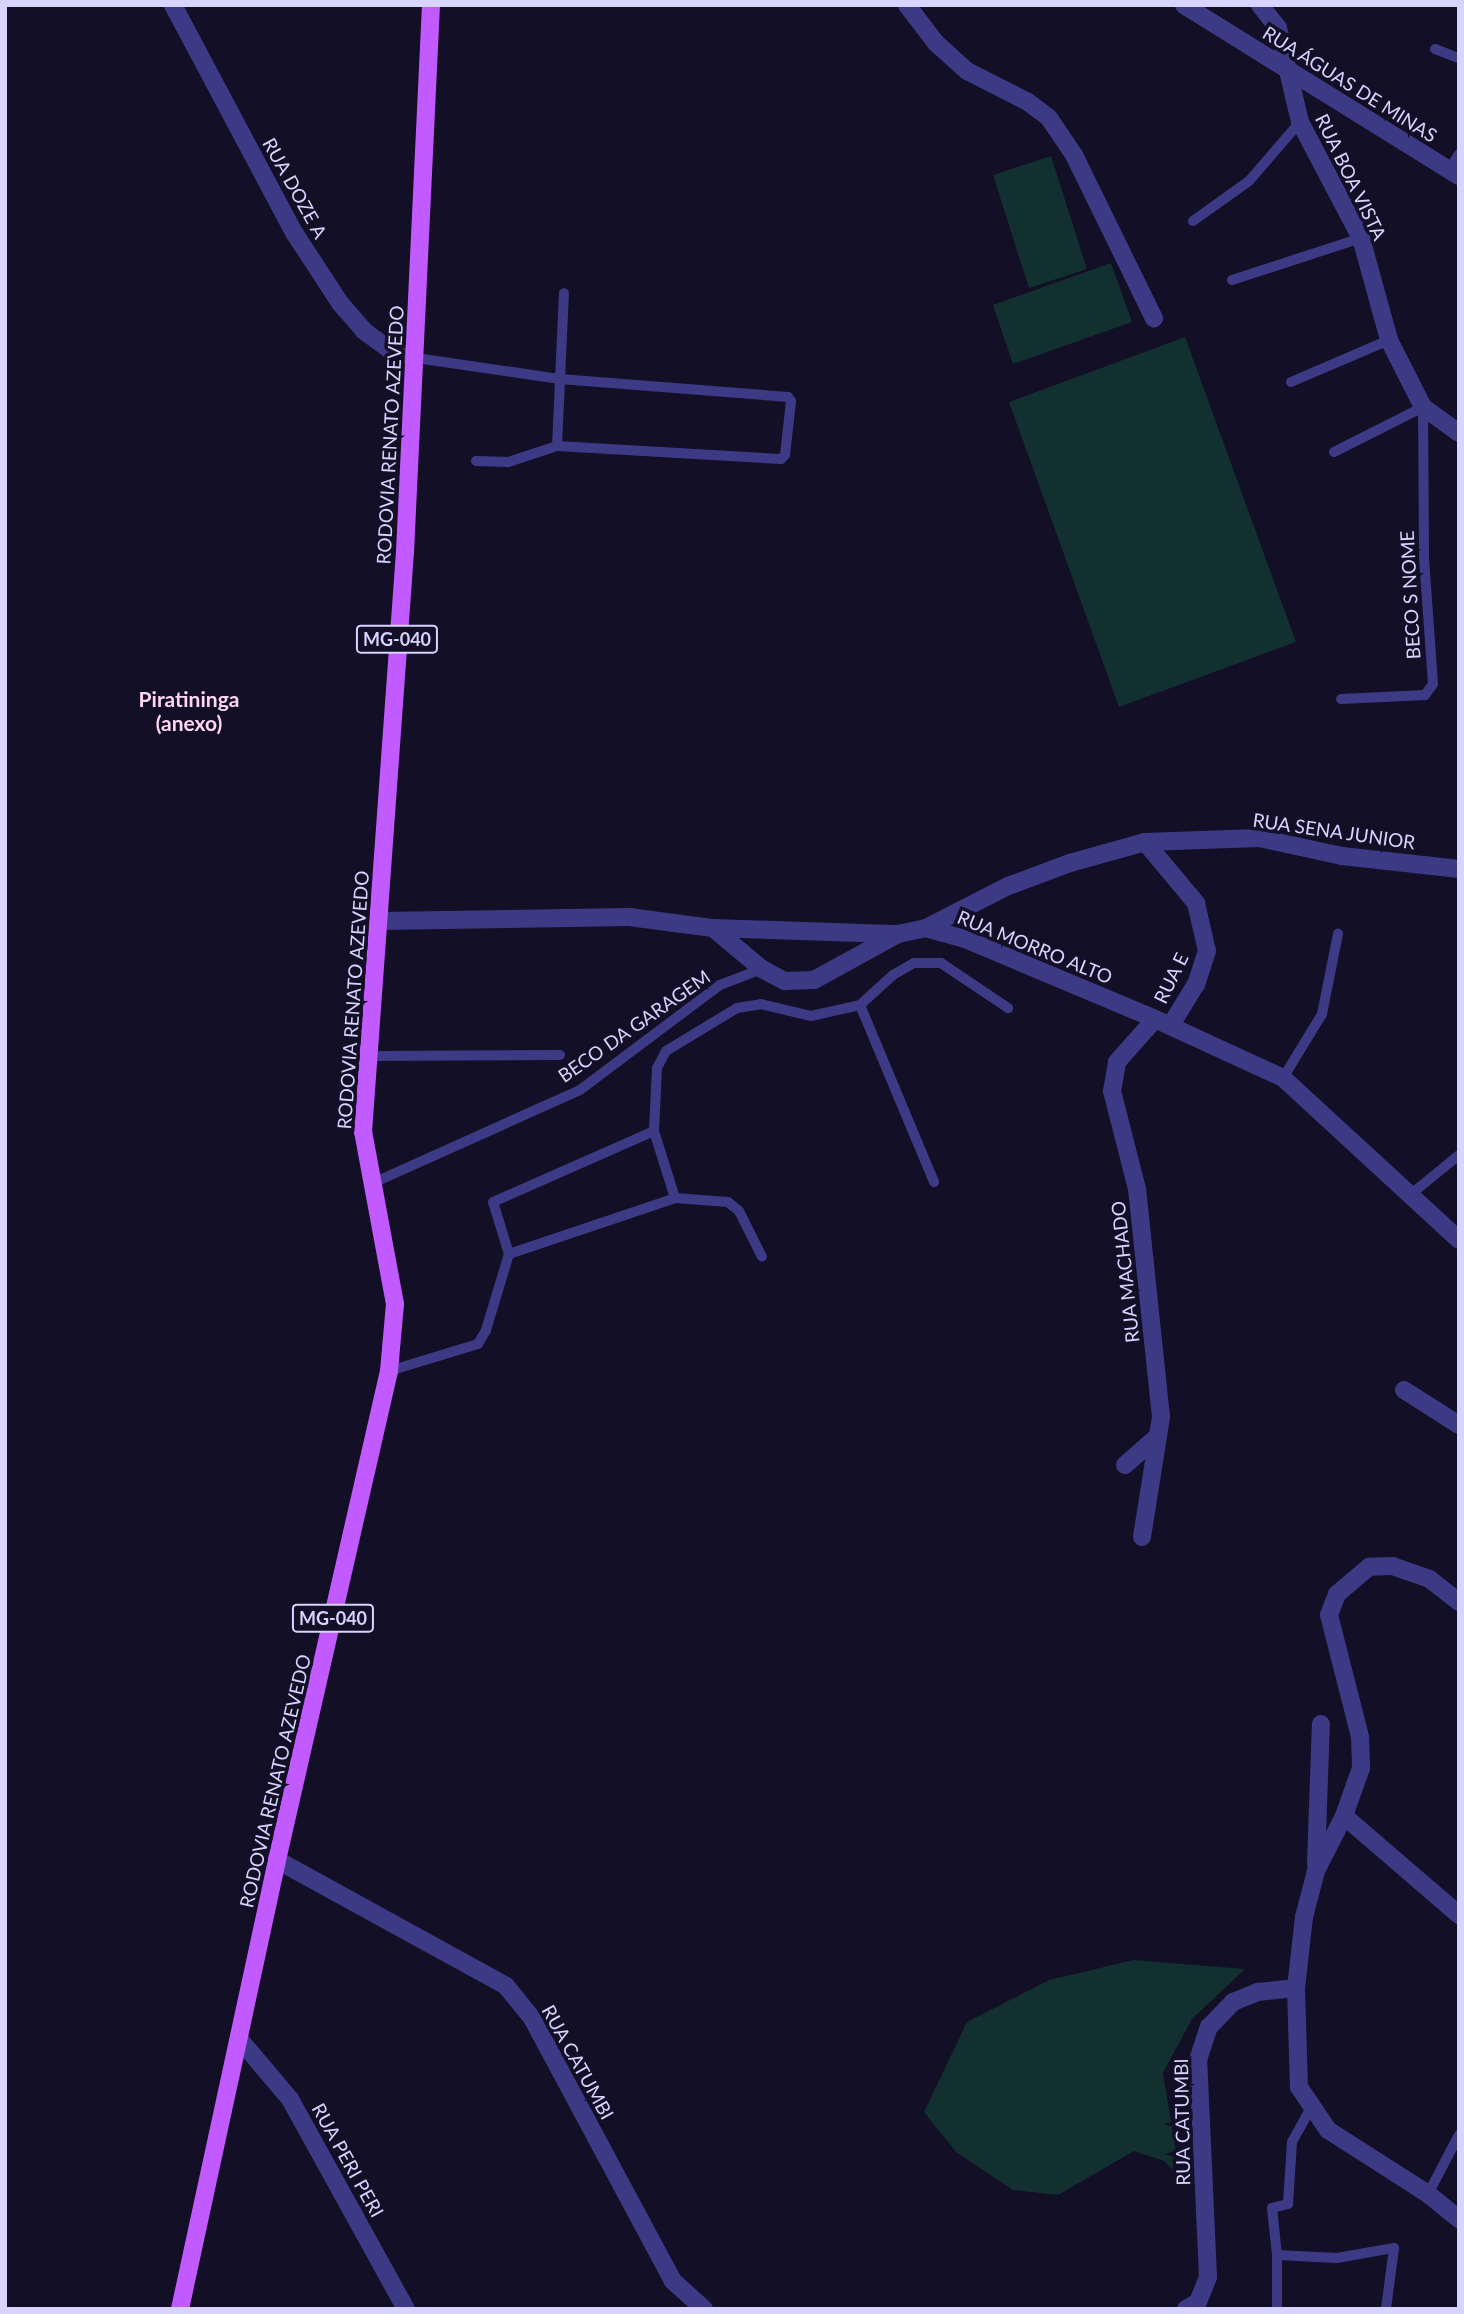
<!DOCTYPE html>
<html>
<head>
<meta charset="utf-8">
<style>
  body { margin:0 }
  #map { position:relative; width:1464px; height:2314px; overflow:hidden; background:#130f26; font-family:Lato,sans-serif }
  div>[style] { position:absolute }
  .green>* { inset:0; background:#12302f }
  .service>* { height:10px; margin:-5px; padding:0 5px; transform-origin:5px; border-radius:5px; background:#3d3a85 }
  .minor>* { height:18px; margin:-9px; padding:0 9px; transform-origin:9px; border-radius:9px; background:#3d3a85 }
  .primary>* { height:18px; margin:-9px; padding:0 9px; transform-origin:9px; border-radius:9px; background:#c25bff }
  span { translate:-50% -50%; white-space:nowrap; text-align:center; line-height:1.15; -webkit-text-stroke:7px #130f26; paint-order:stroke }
  .shield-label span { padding:2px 5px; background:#130f26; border:2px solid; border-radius:5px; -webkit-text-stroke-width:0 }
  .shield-label { font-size:18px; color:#d9d4ff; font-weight:700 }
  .street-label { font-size:19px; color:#d9d4ff }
  .neighbourhood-label { font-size:21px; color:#ffd6f0; font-weight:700 }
  .frame { position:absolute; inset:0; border:7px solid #d9d4ff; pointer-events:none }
</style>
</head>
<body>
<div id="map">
  <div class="green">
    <i style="clip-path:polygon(1051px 156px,1087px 269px,1029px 288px,993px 175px)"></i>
    <i style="clip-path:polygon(1111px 263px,1132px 322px,1013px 364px,993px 305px)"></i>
    <i style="clip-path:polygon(1185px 337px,1296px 642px,1119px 707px,1009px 402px)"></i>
    <i style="clip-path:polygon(1134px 1960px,1245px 1969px,1192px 2019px,1163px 2073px,1176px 2152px,1187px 2184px,1164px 2161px,1134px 2151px,1058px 2195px,1013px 2190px,956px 2152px,924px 2112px,967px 2022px,1049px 1980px)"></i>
  </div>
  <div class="service">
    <i style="left:1435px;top:49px;width:26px;rotate:21deg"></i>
    <i style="left:1449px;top:169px;width:18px;rotate:-56deg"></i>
    <i style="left:1193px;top:221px;width:69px;rotate:-35.5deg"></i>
    <i style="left:1249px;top:181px;width:78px;rotate:-49.2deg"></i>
    <i style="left:1232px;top:280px;width:136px;rotate:-18deg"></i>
    <i style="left:416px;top:358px;width:146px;rotate:8.3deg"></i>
    <i style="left:560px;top:379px;width:229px;rotate:4.5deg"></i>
    <i style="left:788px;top:397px;width:5px;rotate:53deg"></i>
    <i style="left:791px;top:401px;width:54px;rotate:96.3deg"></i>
    <i style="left:785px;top:455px;width:6px;rotate:135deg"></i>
    <i style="left:781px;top:459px;width:224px;rotate:-176.7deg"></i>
    <i style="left:557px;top:446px;width:52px;rotate:161.9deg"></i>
    <i style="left:508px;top:462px;width:32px;rotate:-178deg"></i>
    <i style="left:1291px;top:382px;width:107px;rotate:-23.2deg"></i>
    <i style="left:557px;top:446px;width:153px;rotate:-87.4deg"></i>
    <i style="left:1334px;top:452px;width:100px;rotate:-26.8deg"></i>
    <i style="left:1423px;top:407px;width:151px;rotate:89.6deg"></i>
    <i style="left:1424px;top:558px;width:126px;rotate:85.9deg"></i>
    <i style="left:1433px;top:684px;width:14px;rotate:126deg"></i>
    <i style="left:1425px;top:695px;width:84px;rotate:177.3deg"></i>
    <i style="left:860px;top:1005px;width:45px;rotate:-42.3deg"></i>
    <i style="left:893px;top:975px;width:24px;rotate:-30deg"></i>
    <i style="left:914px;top:963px;width:27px"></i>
    <i style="left:941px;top:963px;width:81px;rotate:33.9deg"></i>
    <i style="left:369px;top:1056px;width:191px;rotate:-0.3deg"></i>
    <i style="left:1283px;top:1078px;width:75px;rotate:-58.6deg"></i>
    <i style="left:1322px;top:1014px;width:82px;rotate:-78.7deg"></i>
    <i style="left:654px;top:1131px;width:70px;rotate:72.6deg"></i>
    <i style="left:373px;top:1183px;width:227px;rotate:-24.2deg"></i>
    <i style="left:580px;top:1090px;width:175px;rotate:-36.9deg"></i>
    <i style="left:720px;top:985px;width:45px;rotate:-20.9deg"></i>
    <i style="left:1410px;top:1195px;width:63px;rotate:-39.2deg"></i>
    <i style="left:509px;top:1254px;width:175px;rotate:-18.6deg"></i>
    <i style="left:675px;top:1198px;width:53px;rotate:4.3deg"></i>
    <i style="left:728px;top:1202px;width:14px;rotate:39deg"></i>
    <i style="left:739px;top:1211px;width:51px;rotate:63.4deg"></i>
    <i style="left:389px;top:1371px;width:93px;rotate:-16.9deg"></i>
    <i style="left:478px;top:1344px;width:16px;rotate:-60deg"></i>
    <i style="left:486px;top:1330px;width:79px;rotate:-73.2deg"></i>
    <i style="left:509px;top:1254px;width:54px;rotate:-107.1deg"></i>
    <i style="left:493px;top:1202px;width:176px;rotate:-23.8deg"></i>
    <i style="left:654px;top:1131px;width:63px;rotate:-87.3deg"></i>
    <i style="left:657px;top:1068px;width:19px;rotate:-62deg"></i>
    <i style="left:666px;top:1051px;width:83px;rotate:-31.2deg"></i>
    <i style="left:737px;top:1008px;width:24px;rotate:-9deg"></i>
    <i style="left:761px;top:1004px;width:51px;rotate:13.5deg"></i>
    <i style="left:811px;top:1016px;width:50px;rotate:-12.7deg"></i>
    <i style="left:860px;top:1005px;width:192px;rotate:67.3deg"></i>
    <i style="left:1312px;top:2106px;width:41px;rotate:119.1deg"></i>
    <i style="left:1292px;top:2142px;width:62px;rotate:93.7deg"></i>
    <i style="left:1288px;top:2204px;width:16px;rotate:166deg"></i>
    <i style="left:1272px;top:2208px;width:47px;rotate:83.9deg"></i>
    <i style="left:1277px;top:2255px;width:60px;rotate:2.9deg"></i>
    <i style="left:1337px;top:2258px;width:58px;rotate:-10deg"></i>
    <i style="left:1394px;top:2248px;width:62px;rotate:97.5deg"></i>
    <i style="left:1428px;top:2194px;width:67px;rotate:-62.3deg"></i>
    <i style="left:1277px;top:2255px;width:54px;rotate:90deg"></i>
  </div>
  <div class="minor">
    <i style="left:173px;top:5px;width:259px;rotate:62deg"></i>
    <i style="left:295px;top:234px;width:82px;rotate:56.9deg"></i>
    <i style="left:340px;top:303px;width:37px;rotate:49deg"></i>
    <i style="left:364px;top:331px;width:32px;rotate:36deg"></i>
    <i style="left:390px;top:350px;width:27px;rotate:17deg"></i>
    <i style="left:907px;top:5px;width:48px;rotate:52.7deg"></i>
    <i style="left:936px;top:43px;width:42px;rotate:42.1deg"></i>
    <i style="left:967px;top:71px;width:68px;rotate:26.9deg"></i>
    <i style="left:1028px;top:102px;width:26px;rotate:37deg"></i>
    <i style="left:1049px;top:118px;width:45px;rotate:56deg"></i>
    <i style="left:1074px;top:155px;width:182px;rotate:63.9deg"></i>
    <i style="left:1184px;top:5px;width:324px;rotate:31.9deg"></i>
    <i style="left:1260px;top:5px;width:29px;rotate:52deg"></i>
    <i style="left:1278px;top:28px;width:97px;rotate:76.8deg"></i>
    <i style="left:1300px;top:122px;width:131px;rotate:62.3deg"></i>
    <i style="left:1361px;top:238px;width:106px;rotate:74.6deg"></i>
    <i style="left:1389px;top:340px;width:75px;rotate:63.1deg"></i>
    <i style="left:1423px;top:407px;width:44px;rotate:35.8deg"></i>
    <i style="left:1145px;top:842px;width:80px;rotate:50.1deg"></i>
    <i style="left:1196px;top:903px;width:49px;rotate:77.1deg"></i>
    <i style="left:1207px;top:951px;width:35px;rotate:108deg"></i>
    <i style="left:1196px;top:984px;width:48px;rotate:121.4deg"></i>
    <i style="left:379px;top:921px;width:250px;rotate:-0.9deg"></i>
    <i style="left:629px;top:917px;width:85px;rotate:7.5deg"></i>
    <i style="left:713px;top:928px;width:64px;rotate:39.9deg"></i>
    <i style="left:762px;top:969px;width:26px;rotate:28deg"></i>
    <i style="left:785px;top:981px;width:29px;rotate:-2deg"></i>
    <i style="left:814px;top:980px;width:96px;rotate:-28.7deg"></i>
    <i style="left:898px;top:934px;width:29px;rotate:-12deg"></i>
    <i style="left:926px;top:928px;width:41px;rotate:15.8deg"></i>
    <i style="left:965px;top:939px;width:206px;rotate:22.8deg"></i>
    <i style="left:1155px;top:1019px;width:141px;rotate:24.7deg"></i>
    <i style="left:1283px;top:1078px;width:239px;rotate:42.6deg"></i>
    <i style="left:713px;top:928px;width:185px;rotate:1.9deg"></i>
    <i style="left:926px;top:928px;width:92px;rotate:-27.1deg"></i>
    <i style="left:1008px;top:886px;width:66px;rotate:-20.4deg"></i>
    <i style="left:1070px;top:863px;width:78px;rotate:-15.6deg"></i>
    <i style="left:1145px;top:842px;width:114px;rotate:-2deg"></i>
    <i style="left:1259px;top:838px;width:85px;rotate:12.2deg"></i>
    <i style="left:1342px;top:856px;width:118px;rotate:6.3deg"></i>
    <i style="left:1404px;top:1390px;width:65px;rotate:32.5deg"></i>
    <i style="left:1125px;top:1465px;width:44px;rotate:-41.3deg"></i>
    <i style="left:1142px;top:1537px;width:121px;rotate:-81deg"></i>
    <i style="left:1161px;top:1417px;width:229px;rotate:-96deg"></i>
    <i style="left:1137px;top:1189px;width:101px;rotate:-104.3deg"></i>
    <i style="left:1112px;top:1091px;width:29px;rotate:-80deg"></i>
    <i style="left:1117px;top:1062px;width:57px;rotate:-48.5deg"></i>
    <i style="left:1459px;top:1602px;width:37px;rotate:-142deg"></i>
    <i style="left:1430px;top:1579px;width:39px;rotate:-161deg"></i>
    <i style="left:1393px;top:1566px;width:24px;rotate:178deg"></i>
    <i style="left:1369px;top:1567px;width:42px;rotate:139.8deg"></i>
    <i style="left:1337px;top:1594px;width:22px;rotate:111deg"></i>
    <i style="left:1329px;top:1615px;width:126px;rotate:75.7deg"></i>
    <i style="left:1360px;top:1737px;width:31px;rotate:88deg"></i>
    <i style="left:1361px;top:1768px;width:51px;rotate:109.5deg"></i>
    <i style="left:1344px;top:1816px;width:62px;rotate:117deg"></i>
    <i style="left:1316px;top:1871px;width:48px;rotate:104.6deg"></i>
    <i style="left:1304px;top:1917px;width:71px;rotate:96.4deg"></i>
    <i style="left:1296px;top:1988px;width:99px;rotate:88.3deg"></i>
    <i style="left:1299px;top:2087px;width:52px;rotate:56deg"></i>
    <i style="left:1328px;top:2130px;width:119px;rotate:32.6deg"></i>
    <i style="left:1428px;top:2194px;width:40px;rotate:39deg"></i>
    <i style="left:1344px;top:1816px;width:152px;rotate:40.7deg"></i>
    <i style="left:277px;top:1860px;width:261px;rotate:28.8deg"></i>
    <i style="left:506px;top:1986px;width:41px;rotate:50.9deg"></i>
    <i style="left:532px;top:2018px;width:298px;rotate:61.8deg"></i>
    <i style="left:673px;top:2281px;width:42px;rotate:42.1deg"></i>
    <i style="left:1316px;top:1864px;width:140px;rotate:-88deg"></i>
    <i style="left:240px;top:2040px;width:77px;rotate:49.7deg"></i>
    <i style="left:290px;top:2099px;width:240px;rotate:61.1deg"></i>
    <i style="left:1186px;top:2309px;width:14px;rotate:-30deg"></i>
    <i style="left:1198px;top:2302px;width:27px;rotate:-68deg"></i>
    <i style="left:1208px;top:2277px;width:217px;rotate:-92.6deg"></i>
    <i style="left:1198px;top:2060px;width:35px;rotate:-72deg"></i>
    <i style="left:1209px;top:2027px;width:35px;rotate:-46deg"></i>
    <i style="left:1233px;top:2002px;width:27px;rotate:-22deg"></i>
    <i style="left:1258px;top:1992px;width:38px;rotate:-6deg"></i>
  </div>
  <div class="primary">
    <i style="left:180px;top:2309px;width:459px;rotate:-77.8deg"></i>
    <i style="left:277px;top:1860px;width:502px;rotate:-77.1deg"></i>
    <i style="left:389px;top:1371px;width:67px;rotate:-84.9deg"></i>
    <i style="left:395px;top:1304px;width:175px;rotate:-100.5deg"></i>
    <i style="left:363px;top:1132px;width:582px;rotate:-85.86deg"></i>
    <i style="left:405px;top:552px;width:548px;rotate:-87.28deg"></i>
  </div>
  <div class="shield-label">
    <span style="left:397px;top:639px">MG-040</span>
    <span style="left:333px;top:1618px">MG-040</span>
  </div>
  <div class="street-label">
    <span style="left:1350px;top:84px;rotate:32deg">RUA ÁGUAS DE MINAS</span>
    <span style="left:1351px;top:177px;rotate:64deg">RUA BOA VISTA</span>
    <span style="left:295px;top:188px;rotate:61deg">RUA DOZE A</span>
    <span style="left:390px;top:435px;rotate:-87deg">RODOVIA RENATO AZEVEDO</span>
    <span style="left:1410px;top:595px;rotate:-93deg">BECO S NOME</span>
    <span style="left:1334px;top:831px;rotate:8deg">RUA SENA JUNIOR</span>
    <span style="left:1035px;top:947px;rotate:22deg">RUA MORRO ALTO</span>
    <span style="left:1171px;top:978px;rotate:-64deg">RUA E</span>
    <span style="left:353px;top:1000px;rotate:-86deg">RODOVIA RENATO AZEVEDO</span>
    <span style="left:634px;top:1026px;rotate:-35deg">BECO DA GARAGEM</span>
    <span style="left:1125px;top:1272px;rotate:-96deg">RUA MACHADO</span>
    <span style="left:275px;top:1781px;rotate:-77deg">RODOVIA RENATO AZEVEDO</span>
    <span style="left:578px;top:2062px;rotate:61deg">RUA CATUMBI</span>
    <span style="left:1182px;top:2122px;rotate:-91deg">RUA CATUMBI</span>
    <span style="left:348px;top:2160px;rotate:61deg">RUA PERI PERI</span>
  </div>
  <div class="neighbourhood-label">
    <span style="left:189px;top:711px">Piratininga<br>(anexo)</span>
  </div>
  <div class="frame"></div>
</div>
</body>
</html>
